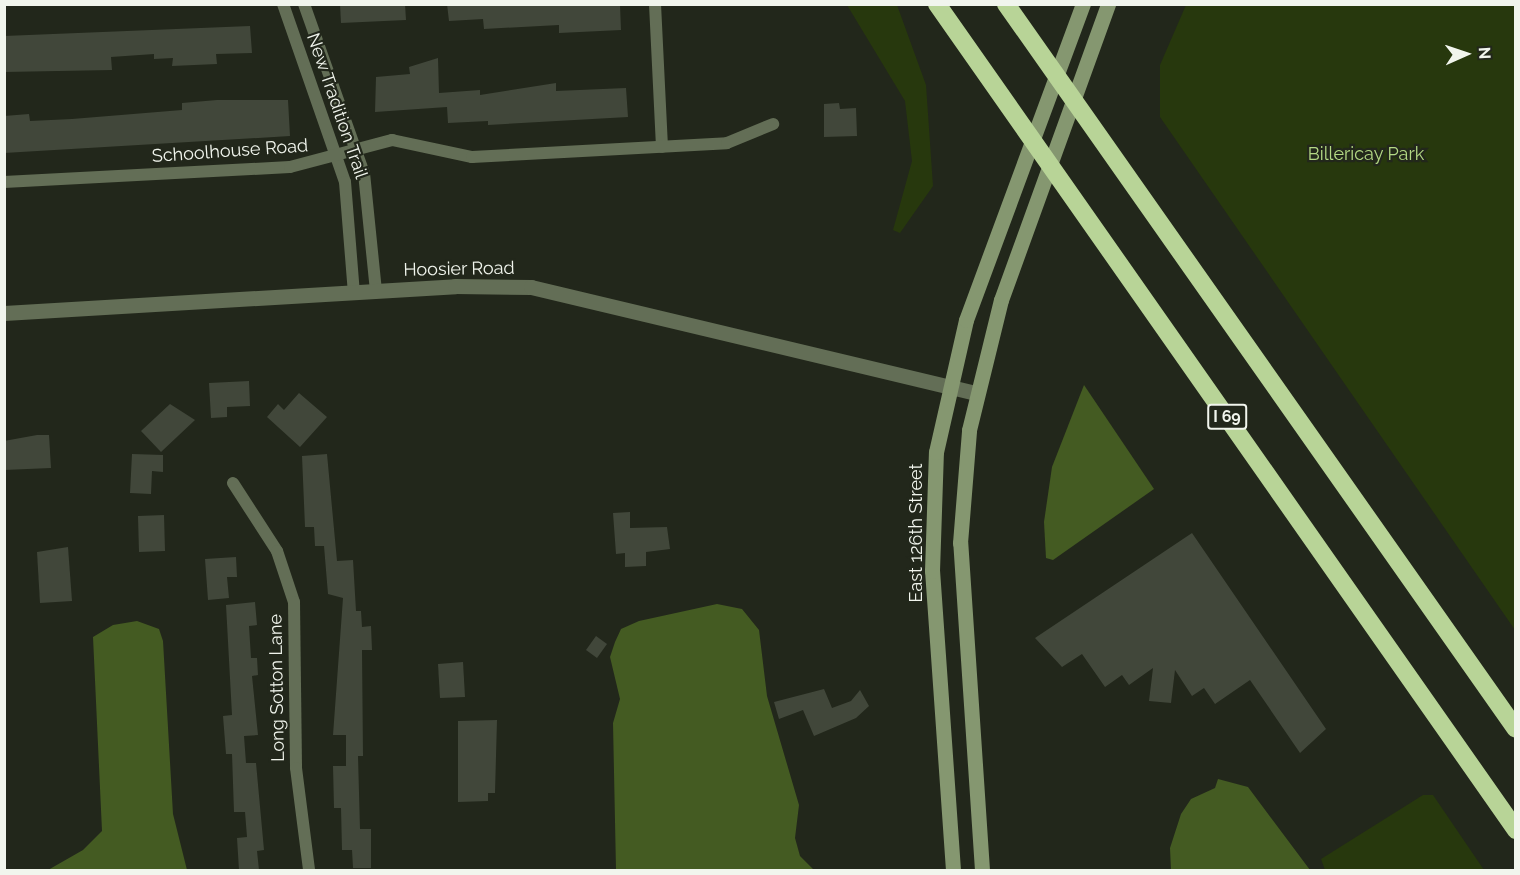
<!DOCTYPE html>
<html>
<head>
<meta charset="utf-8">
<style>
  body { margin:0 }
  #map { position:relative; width:1520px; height:875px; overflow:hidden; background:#22271b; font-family:Raleway,sans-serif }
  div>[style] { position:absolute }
  .green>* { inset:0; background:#27380d }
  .water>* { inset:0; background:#445b22 }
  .building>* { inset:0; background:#41473a }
  .minor>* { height:12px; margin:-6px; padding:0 6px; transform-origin:6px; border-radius:6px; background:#636e56 }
  .tertiary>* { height:15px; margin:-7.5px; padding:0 7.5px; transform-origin:7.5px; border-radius:7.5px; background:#636e56 }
  .secondary>* { height:15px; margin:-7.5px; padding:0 7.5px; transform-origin:7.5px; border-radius:7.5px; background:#859770 }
  .motorway>* { height:18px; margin:-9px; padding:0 9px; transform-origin:9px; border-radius:9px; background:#b8d497 }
  span { translate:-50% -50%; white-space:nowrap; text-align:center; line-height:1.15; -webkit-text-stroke:4.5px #22271b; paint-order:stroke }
  .shield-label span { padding:2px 4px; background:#22271b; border:2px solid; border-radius:4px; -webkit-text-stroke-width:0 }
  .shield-label { font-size:16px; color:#f1f5ed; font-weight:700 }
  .street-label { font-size:18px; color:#f1f5ed }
  .park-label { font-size:18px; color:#b3d884 }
  .frame { position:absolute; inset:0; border:6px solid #f1f5ed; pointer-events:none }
  .north { position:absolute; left:1436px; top:24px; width:60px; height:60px; -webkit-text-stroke:4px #22271b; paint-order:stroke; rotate:87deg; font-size:16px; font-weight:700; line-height:24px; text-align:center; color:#f1f5ed }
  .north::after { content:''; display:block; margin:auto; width:21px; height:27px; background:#f1f5ed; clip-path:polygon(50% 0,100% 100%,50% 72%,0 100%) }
</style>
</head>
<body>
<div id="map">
  <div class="green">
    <i style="clip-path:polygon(847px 5px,897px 5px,926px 85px,933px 186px,900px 233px,893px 230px,912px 161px,905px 101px)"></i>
    <i style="clip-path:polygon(1186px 5px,1515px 5px,1515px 630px,1160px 117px,1160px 65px)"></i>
    <i style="clip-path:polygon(1423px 795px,1433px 795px,1484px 870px,1325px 870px,1321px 859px)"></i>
  </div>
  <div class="water">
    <i style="clip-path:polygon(1084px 385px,1154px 489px,1053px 560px,1046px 558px,1044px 522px,1052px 467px)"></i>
    <i style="clip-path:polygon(717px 604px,742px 609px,759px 630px,767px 696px,799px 805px,795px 838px,800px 856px,814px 870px,616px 870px,613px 723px,620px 699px,610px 657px,615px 642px,621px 629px,639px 621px)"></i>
    <i style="clip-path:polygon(137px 621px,159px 629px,163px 641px,173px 814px,187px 870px,48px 870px,83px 850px,102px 831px,93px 637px,113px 625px)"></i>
    <i style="clip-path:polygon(1218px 779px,1248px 787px,1310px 870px,1171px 870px,1170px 848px,1181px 814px,1191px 799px,1215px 788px)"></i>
  </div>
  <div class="building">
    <i style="clip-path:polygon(340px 4px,405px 4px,406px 20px,341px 23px)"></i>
    <i style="clip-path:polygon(447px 4px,620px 5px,621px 30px,559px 33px,559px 25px,484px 29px,483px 19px,449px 21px)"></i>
    <i style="clip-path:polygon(250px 26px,252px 53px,216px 54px,217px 64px,172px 66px,173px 58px,154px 59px,154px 54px,111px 57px,112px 70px,4px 72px,4px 36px)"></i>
    <i style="clip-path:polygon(438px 58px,439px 93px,480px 90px,480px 95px,556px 83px,556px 91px,626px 88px,628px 117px,488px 125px,488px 121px,448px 123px,447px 107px,375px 112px,376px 77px,410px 74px,409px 67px)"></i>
    <i style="clip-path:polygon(217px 100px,288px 100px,290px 136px,4px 153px,4px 116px,29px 114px,30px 121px,72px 119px,182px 110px,182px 103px)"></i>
    <i style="clip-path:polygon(839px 103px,840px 109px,856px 108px,857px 136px,824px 137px,824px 104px)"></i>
    <i style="clip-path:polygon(249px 381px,250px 406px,227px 407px,227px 417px,211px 418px,209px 383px)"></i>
    <i style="clip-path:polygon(299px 393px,327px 417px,300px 447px,267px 417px,278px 404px,284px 410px)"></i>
    <i style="clip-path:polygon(170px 404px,195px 420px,161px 452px,141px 431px)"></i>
    <i style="clip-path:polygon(37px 435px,49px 435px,51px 468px,4px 470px,4px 441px)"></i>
    <i style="clip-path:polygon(132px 454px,163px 455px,163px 472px,152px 471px,151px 494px,130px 493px)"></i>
    <i style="clip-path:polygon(327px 454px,337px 561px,353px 560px,356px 611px,361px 611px,362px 627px,371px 626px,372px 650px,362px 650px,363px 756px,358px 756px,360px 829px,371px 829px,371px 868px,353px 868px,352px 850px,342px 850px,341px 808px,334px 808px,333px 766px,346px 766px,346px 735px,333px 735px,343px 598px,328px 594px,324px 546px,315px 546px,314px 527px,305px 527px,302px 456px)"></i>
    <i style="clip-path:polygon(630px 512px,630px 528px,667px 527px,670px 549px,646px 552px,646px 566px,625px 567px,625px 553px,616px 554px,613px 513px)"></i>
    <i style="clip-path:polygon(164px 515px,165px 551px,139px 552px,138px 516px)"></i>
    <i style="clip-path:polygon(1192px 533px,1326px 729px,1300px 753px,1250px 680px,1215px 704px,1204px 688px,1192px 696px,1175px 670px,1171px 703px,1149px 701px,1153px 668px,1129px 685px,1122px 675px,1105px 687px,1082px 654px,1062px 667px,1035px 638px)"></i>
    <i style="clip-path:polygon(68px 547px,72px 601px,40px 603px,37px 552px)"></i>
    <i style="clip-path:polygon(236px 557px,237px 577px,227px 577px,229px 598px,208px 600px,205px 559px)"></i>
    <i style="clip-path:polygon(255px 602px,257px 625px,249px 626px,251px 658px,257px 658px,258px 675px,252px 676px,258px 735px,244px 736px,246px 763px,256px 763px,264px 850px,257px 851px,259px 870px,239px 870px,237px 838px,247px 837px,245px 812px,234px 812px,232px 754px,226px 754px,223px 716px,232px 715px,226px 605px)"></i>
    <i style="clip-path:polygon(596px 636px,607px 644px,597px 658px,586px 650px)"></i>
    <i style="clip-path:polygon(463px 662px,465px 697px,440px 698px,438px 664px)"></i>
    <i style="clip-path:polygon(824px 689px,832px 708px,851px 701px,860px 690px,869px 706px,856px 718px,814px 736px,803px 710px,779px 719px,774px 702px)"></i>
    <i style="clip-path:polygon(497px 720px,495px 793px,488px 793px,488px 801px,458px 802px,458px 721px)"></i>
  </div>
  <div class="minor">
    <i style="left:283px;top:4px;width:188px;rotate:70.8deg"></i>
    <i style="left:345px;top:182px;width:111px;rotate:85.4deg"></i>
    <i style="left:304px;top:4px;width:179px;rotate:70.5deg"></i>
    <i style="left:364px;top:173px;width:120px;rotate:84.2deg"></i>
    <i style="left:655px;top:4px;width:143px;rotate:87.2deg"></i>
    <i style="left:4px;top:182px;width:286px;rotate:-3deg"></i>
    <i style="left:290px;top:167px;width:106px;rotate:-14.8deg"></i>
    <i style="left:392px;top:140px;width:82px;rotate:12deg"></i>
    <i style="left:472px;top:157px;width:255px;rotate:-3.1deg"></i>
    <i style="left:727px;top:143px;width:50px;rotate:-22.4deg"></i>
    <i style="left:233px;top:483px;width:81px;rotate:57.1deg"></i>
    <i style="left:277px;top:551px;width:54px;rotate:71.6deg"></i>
    <i style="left:294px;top:602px;width:166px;rotate:89.3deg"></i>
    <i style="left:296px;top:768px;width:103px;rotate:82.7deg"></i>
  </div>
  <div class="tertiary">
    <i style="left:4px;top:313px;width:452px;rotate:-3.4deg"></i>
    <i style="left:455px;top:286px;width:76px;rotate:0.8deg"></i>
    <i style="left:531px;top:287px;width:456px;rotate:13.4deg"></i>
  </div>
  <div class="secondary">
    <i style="left:953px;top:870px;width:300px;rotate:-94deg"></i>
    <i style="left:932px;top:571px;width:119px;rotate:-88.1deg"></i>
    <i style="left:936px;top:452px;width:135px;rotate:-77.2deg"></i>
    <i style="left:966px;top:320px;width:337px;rotate:-69.7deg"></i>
    <i style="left:982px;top:870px;width:328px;rotate:-93.8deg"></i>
    <i style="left:960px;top:543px;width:113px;rotate:-85.4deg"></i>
    <i style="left:969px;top:430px;width:134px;rotate:-76.2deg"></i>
    <i style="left:1001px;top:300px;width:315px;rotate:-70.1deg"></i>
  </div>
  <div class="motorway">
    <i style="left:937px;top:4px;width:1009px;rotate:54.97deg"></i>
    <i style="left:1006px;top:4px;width:886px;rotate:54.88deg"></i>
  </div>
  <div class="shield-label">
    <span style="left:1227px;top:417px">I 69</span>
  </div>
  <div class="street-label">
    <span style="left:337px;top:106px;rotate:71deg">New Tradition Trail</span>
    <span style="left:230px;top:151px;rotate:-4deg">Schoolhouse Road</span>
    <span style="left:459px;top:269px;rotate:-1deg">Hoosier Road</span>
    <span style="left:916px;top:533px;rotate:-90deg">East 126th Street</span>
    <span style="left:277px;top:688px;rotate:-91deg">Long Sotton Lane</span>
  </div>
  <div class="park-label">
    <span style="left:1366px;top:154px">Billericay Park</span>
  </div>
  <div class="frame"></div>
  <div class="north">N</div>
</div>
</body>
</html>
